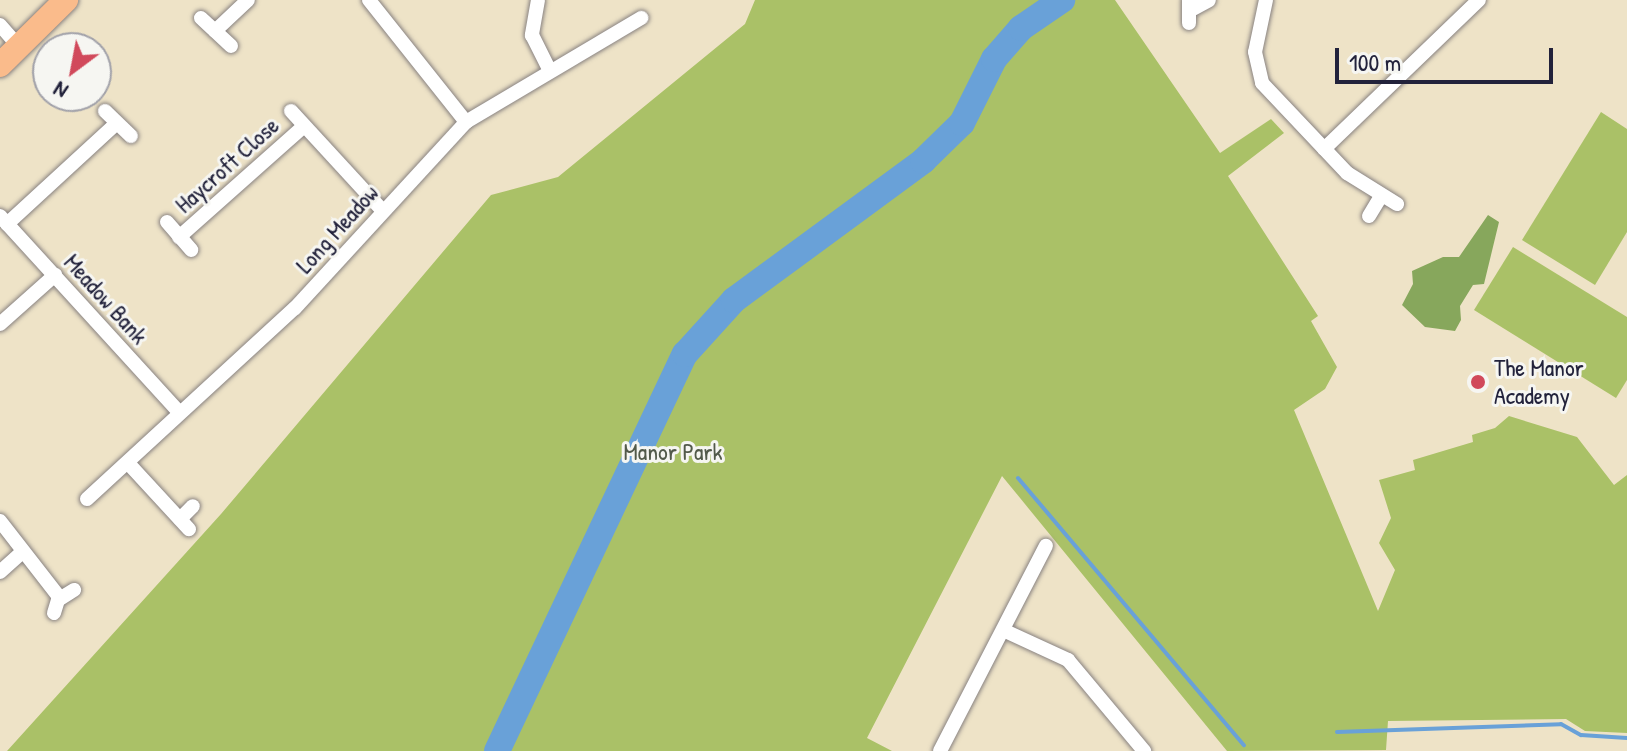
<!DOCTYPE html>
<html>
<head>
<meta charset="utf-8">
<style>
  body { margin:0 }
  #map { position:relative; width:1627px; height:751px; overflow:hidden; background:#eee3c7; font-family:"Patrick Hand",sans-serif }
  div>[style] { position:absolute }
  .green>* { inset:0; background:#aac167 }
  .forest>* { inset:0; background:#87a75c }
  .stream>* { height:4px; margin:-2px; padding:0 2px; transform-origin:2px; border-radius:2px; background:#69a1d8 }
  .river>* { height:26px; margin:-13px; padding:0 13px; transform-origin:13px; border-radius:13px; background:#69a1d8 }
  .roads { filter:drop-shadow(0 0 2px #888281) drop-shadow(0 0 2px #888281) }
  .minor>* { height:14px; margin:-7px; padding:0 7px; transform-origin:7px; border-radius:7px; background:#fff }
  .trunk>* { height:24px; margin:-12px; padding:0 12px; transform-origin:12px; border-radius:12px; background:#fabb8b }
  .dots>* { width:22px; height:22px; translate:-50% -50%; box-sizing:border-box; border:4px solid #f6f6f2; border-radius:50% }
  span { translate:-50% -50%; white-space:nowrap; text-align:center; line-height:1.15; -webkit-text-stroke:6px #f6f6f2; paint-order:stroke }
  .street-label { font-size:24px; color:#22223b }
  .poi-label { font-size:24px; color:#22223b }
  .left { translate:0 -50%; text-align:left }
  .park-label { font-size:24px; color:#525a4a }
  .north { position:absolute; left:32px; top:32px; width:80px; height:80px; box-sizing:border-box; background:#f6f6f2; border:2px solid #a1a1a9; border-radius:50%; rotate:212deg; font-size:22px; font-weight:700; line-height:32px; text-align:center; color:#22223b }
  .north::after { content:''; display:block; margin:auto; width:28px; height:36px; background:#d1495b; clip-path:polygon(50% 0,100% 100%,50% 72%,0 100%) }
  .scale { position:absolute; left:1335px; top:48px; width:218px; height:36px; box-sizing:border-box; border:4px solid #22223b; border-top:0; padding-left:10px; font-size:24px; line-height:28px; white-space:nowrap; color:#22223b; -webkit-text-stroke:6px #f6f6f2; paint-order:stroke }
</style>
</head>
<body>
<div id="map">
  <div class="green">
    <i style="clip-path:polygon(755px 0,1115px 0,1220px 153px,1271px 119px,1284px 133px,1228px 176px,1318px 316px,1311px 321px,1337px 367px,1325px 389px,1294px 410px,1378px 611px,1395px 570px,1379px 543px,1391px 518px,1379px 480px,1415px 470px,1413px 460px,1473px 442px,1472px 435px,1495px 428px,1509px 416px,1577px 437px,1614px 485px,1627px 475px,1627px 733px,1585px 731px,1566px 719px,1388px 721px,1386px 750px,1227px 751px,1002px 476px,867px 738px,892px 751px,7px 751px,221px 514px,491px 195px,558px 177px,745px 24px)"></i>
    <i style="clip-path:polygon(1601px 112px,1627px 129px,1627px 232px,1595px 285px,1522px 240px)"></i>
    <i style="clip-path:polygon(1513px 247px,1627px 317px,1627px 380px,1616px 398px,1474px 310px)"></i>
  </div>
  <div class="forest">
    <i style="clip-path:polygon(1488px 215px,1499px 222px,1484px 284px,1473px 285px,1460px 306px,1461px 320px,1455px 331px,1425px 327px,1402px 305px,1413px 284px,1412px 271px,1443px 257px,1459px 257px)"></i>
  </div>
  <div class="stream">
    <i style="left:1018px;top:478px;width:350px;rotate:49.8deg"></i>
    <i style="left:1337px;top:732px;width:224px;rotate:-2deg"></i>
    <i style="left:1561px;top:724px;width:23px;rotate:29deg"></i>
    <i style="left:1581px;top:735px;width:46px;rotate:3.7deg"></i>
  </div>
  <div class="river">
    <i style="left:497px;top:751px;width:439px;rotate:-64.7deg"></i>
    <i style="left:685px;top:354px;width:73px;rotate:-47.8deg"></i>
    <i style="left:734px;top:300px;width:235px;rotate:-36.3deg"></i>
    <i style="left:923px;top:161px;width:54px;rotate:-44.3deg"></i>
    <i style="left:962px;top:123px;width:72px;rotate:-63.4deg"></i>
    <i style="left:994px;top:59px;width:41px;rotate:-48.9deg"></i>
    <i style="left:1021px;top:28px;width:50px;rotate:-34.3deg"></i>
  </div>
  <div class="roads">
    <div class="minor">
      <i style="left:369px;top:0;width:156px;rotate:51.5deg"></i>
      <i style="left:538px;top:0;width:36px;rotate:100deg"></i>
      <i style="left:532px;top:35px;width:40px;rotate:63.4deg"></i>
      <i style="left:1266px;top:0;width:53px;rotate:101.9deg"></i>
      <i style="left:1255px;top:52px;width:32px;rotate:77deg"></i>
      <i style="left:1262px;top:83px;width:124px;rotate:46.6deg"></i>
      <i style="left:1347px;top:173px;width:59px;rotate:31.8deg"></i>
      <i style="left:1193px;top:9px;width:18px;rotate:-29deg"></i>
      <i style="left:201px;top:18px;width:41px;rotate:43deg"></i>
      <i style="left:1189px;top:23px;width:23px;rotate:-90deg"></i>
      <i style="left:0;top:25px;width:29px;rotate:49deg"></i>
      <i style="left:215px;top:31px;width:45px;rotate:-43.2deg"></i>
      <i style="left:105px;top:111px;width:36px;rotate:44deg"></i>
      <i style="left:291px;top:111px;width:136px;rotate:47.4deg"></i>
      <i style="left:1324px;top:149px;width:215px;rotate:-43.9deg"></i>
      <i style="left:0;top:216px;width:265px;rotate:47.6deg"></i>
      <i style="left:1369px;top:216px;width:23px;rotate:-59deg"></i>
      <i style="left:167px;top:222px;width:37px;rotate:49deg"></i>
      <i style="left:7px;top:224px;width:149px;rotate:-42.6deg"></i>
      <i style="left:179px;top:237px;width:167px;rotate:-41.6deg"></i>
      <i style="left:0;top:324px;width:74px;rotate:-41.7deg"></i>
      <i style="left:128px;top:463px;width:90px;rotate:47.3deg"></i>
      <i style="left:87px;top:499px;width:282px;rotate:-42.6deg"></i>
      <i style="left:295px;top:308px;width:253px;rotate:-47.4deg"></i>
      <i style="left:466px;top:122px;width:204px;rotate:-30.7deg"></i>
      <i style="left:180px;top:519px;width:18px;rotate:-45deg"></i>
      <i style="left:0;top:521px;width:98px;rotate:52.1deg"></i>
      <i style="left:0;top:572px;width:30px;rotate:-42deg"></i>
      <i style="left:54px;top:613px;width:14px;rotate:-73deg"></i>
      <i style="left:58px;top:600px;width:19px;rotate:-32deg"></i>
      <i style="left:1003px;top:630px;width:72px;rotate:24.8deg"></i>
      <i style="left:1068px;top:660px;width:119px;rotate:50.1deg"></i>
      <i style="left:940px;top:751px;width:231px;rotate:-62.7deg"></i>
    </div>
    <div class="trunk">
      <i style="left:0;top:65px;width:93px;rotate:-44.6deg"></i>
    </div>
  </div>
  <div class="dots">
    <i style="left:1478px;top:382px;background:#d1495b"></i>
  </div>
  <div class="street-label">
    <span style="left:227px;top:165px;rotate:-42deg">Haycroft Close</span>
    <span style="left:337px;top:229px;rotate:-48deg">Long Meadow</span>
    <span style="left:106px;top:299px;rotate:48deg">Meadow Bank</span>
  </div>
  <div class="poi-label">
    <span class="left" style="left:1494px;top:382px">The Manor<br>Academy</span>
  </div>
  <div class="park-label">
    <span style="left:673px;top:452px">Manor Park</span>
  </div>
  <div class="north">N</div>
  <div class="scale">100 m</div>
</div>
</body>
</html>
